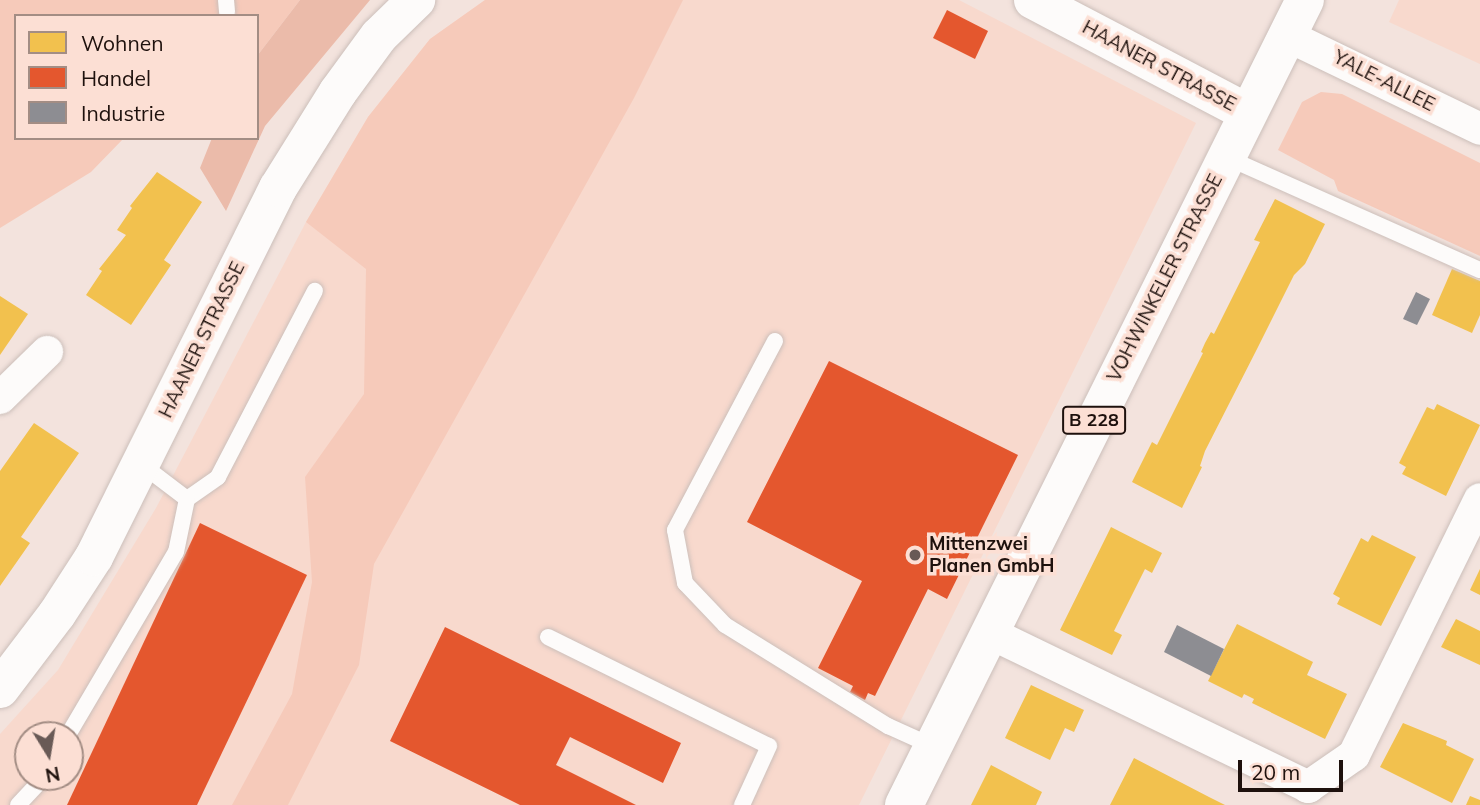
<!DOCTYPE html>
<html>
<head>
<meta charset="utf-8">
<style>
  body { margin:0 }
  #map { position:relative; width:1480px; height:805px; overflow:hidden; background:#f3e3dd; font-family:Mulish,sans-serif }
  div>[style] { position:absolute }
  .built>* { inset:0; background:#f8d9cd }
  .green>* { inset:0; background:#f6caba }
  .forest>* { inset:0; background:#ebbbaa }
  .homes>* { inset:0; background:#f2c14e }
  .shops>* { inset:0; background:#e4572e }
  .industry>* { inset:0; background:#8d8d92 }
  .roads { filter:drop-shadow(0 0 2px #ccbfba) drop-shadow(0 0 2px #ccbfba) }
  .service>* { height:16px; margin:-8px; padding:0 8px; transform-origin:8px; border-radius:8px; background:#fdfbfa }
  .minor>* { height:32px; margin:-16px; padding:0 16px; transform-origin:16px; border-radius:16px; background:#fdfbfa }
  .secondary>* { height:38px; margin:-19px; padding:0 19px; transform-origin:19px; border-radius:19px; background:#fdfbfa }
  .primary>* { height:38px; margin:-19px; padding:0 19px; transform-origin:19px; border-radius:19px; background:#fdfbfa }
  .dots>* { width:19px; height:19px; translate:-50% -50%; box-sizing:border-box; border:4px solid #fcdfd4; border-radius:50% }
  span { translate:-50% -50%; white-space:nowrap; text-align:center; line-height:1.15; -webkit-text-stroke:7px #fcdfd4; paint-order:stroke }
  .shield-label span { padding:2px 5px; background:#fcdfd4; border:2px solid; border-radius:5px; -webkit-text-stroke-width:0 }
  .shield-label { font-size:18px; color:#1e110d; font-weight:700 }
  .street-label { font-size:19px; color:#1e110d }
  .poi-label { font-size:19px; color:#1e110d; font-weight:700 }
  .left { translate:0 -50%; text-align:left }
  .legend { position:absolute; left:14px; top:14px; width:245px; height:126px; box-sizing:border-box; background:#fcdfd4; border:2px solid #a38d84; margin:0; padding:9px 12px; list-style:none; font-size:21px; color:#1e110d }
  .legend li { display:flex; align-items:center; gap:14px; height:35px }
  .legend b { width:35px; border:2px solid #a38d84 }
  .north { position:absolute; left:14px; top:721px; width:70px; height:70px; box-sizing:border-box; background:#fcdfd4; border:2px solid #a38d84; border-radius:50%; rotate:169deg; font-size:19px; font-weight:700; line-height:28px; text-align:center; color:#1e110d }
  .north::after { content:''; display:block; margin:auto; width:24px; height:32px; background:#695a56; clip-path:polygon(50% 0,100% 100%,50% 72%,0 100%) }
  .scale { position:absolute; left:1238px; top:760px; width:105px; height:32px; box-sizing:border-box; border:4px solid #1e110d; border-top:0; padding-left:9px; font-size:21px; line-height:24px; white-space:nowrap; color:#1e110d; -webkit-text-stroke:5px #fcdfd4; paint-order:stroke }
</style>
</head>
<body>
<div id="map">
  <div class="built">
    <i style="clip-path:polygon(evenodd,485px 0,959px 0,1196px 123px,859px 805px,0 805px,0 734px,58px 670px,156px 508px,306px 222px,368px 117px,430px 39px,485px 0,28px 735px,70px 735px,70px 777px,28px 777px,28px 735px)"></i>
    <i style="clip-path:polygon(1399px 0,1480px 0,1480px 64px,1389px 22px)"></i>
  </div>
  <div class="green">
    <i style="clip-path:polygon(0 0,300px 0,257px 56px,257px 16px,16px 16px,16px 138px,124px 138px,91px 172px,0 228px)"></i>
    <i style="clip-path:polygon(485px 0,683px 0,634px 98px,374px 564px,359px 665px,288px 805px,232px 805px,292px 694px,312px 582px,305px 477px,364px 394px,366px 269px,306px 222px,368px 117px,430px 39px)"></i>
    <i style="clip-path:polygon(1321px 92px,1342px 94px,1480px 163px,1480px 256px,1338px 191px,1334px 180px,1278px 150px,1302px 102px)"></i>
  </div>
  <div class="forest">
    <i style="clip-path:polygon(300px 0,370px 0,265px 126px,226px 211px,200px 168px,212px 138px,257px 138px,257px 56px)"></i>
  </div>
  <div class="homes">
    <i style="clip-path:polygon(157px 172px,202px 202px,164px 260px,171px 265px,131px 325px,86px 295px,102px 271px,99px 269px,126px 235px,117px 230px,132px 208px,130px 206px)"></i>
    <i style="clip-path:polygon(1275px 199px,1325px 224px,1305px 264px,1294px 275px,1257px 349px,1205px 451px,1200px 466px,1202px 467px,1182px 508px,1132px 482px,1152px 442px,1157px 445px,1203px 353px,1201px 352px,1205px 343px,1211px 332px,1214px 334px,1260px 242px,1254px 240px)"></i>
    <i style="clip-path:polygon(1452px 269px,1480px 281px,1480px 315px,1472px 333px,1432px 315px)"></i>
    <i style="clip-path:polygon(0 296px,28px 314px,0 355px)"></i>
    <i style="clip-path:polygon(1437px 404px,1480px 425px,1446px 496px,1402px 474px,1406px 467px,1399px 463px,1427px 407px,1434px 410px)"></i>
    <i style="clip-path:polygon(34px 423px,79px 453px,21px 537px,30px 543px,0 586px,0 471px)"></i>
    <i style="clip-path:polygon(1111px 527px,1162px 553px,1152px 573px,1145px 569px,1114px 631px,1122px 635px,1112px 655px,1060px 630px)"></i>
    <i style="clip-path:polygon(1372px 535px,1416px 557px,1381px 626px,1337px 604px,1340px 598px,1333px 594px,1361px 538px,1368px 542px)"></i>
    <i style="clip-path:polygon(1480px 569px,1480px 595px,1470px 590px)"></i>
    <i style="clip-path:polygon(1456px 619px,1480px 631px,1480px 665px,1441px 647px)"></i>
    <i style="clip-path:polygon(1237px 624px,1313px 662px,1307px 675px,1347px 694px,1325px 739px,1252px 703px,1254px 699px,1244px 694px,1242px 698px,1208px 681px)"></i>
    <i style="clip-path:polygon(1031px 685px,1084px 710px,1074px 732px,1065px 728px,1050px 760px,1005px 738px)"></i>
    <i style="clip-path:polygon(1403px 723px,1447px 741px,1446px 745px,1474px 759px,1452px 803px,1380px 767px)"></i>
    <i style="clip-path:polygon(1134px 758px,1209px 797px,1225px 805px,1110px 805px)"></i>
    <i style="clip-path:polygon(991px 765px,1042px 792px,1036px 805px,971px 805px)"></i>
    <i style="clip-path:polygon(1470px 796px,1480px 800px,1480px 805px,1466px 805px)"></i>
  </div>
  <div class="shops">
    <i style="clip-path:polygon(947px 10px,988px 31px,975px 59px,933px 38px)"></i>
    <i style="clip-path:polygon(829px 361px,1018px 455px,947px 599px,928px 589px,875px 696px,868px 693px,865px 700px,850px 692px,853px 686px,818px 668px,862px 581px,747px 522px)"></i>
    <i style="clip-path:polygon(200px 523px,307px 575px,197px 805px,67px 805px)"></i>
    <i style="clip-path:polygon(445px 627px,681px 743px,663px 783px,570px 737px,556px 765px,636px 805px,520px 805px,390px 741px)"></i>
  </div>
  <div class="industry">
    <i style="clip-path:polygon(1416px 292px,1430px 299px,1417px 325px,1403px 319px)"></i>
    <i style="clip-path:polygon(1177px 625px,1224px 649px,1211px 676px,1164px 652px)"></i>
  </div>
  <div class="roads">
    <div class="service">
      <i style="left:226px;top:0;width:12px;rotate:85deg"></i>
      <i style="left:1226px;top:157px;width:278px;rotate:24deg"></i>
      <i style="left:775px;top:341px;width:214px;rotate:117.9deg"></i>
      <i style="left:675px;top:530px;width:54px;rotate:79.3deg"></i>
      <i style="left:685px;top:583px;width:58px;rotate:46.4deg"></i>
      <i style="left:725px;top:625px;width:192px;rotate:31.8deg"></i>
      <i style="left:888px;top:726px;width:48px;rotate:24.4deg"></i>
      <i style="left:187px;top:499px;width:38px;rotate:-35deg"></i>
      <i style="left:218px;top:477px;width:210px;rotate:-62.5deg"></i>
      <i style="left:548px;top:637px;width:246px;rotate:26.3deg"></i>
      <i style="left:769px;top:746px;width:65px;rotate:114.6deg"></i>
      <i style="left:68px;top:735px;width:212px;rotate:-59.5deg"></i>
      <i style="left:176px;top:552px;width:54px;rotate:-78.3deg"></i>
      <i style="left:187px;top:499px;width:58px;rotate:-142.7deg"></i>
      <i style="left:18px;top:805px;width:38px;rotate:-47deg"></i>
    </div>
    <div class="minor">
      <i style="left:1288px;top:36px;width:213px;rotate:25.8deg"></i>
      <i style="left:0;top:398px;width:66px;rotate:-44.4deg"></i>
      <i style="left:988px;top:632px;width:356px;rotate:25.8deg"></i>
      <i style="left:1308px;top:787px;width:56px;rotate:-34.8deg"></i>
      <i style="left:1354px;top:755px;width:285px;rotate:-63.8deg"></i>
    </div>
    <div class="secondary">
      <i style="left:1033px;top:0;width:243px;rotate:27.7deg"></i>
      <i style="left:0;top:689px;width:94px;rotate:-52.8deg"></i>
      <i style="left:57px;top:614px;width:68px;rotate:-57deg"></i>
      <i style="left:94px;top:557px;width:412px;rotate:-63.5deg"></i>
      <i style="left:278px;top:188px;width:113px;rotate:-58deg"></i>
      <i style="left:338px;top:92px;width:69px;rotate:-53.8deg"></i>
      <i style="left:379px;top:36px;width:52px;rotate:-44.2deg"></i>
    </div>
    <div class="primary">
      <i style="left:904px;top:805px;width:899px;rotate:-63.52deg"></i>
    </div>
  </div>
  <div class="dots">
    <i style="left:915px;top:555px;background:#695a56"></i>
  </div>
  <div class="shield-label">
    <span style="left:1094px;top:420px">B 228</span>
  </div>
  <div class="street-label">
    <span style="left:1159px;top:66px;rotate:28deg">HAANER STRASSE</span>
    <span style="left:1384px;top:81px;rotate:27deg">YALE-ALLEE</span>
    <span style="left:1165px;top:278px;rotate:-63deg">VOHWINKELER STRASSE</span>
    <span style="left:202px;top:340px;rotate:-64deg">HAANER STRASSE</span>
  </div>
  <div class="poi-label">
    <span class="left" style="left:929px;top:555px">Mittenzwei<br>Planen GmbH</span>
  </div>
  <ul class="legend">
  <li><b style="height:19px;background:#f2c14e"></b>Wohnen</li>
  <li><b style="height:19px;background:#e4572e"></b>Handel</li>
  <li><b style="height:19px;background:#8d8d92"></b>Industrie</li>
  </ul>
  <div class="north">N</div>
  <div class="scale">20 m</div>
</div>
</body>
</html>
